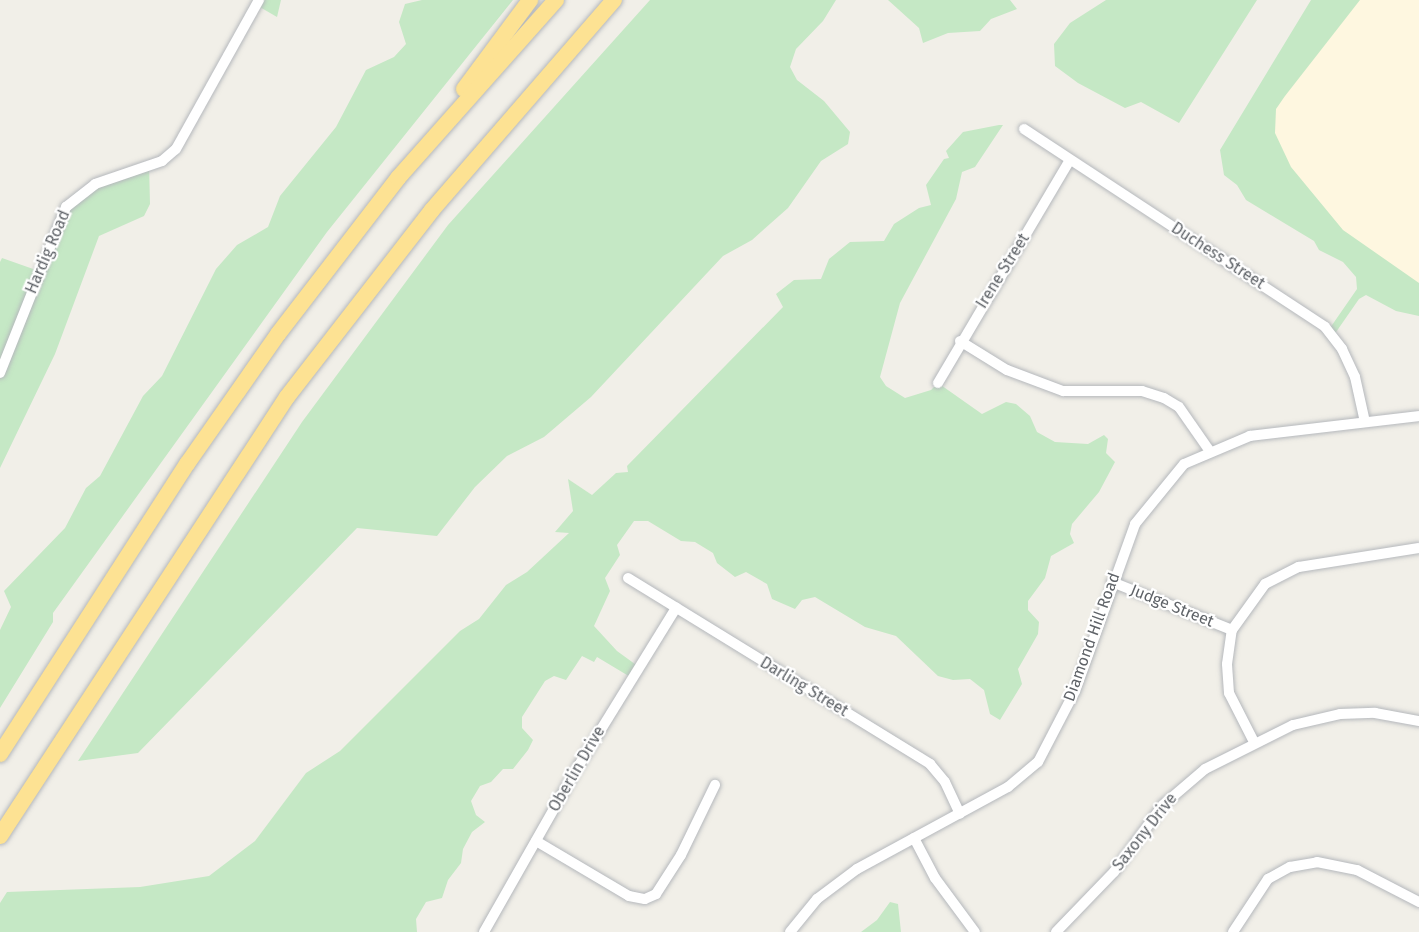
<!DOCTYPE html>
<html>
<head>
<meta charset="utf-8">
<style>
  body { margin:0 }
  #map { position:relative; width:1419px; height:932px; overflow:hidden; background:#f1efe8; font-family:"Fira Sans",sans-serif }
  div>[style] { position:absolute }
  .commercial>* { inset:0; background:#fef7e0 }
  .green>* { inset:0; background:#c5e8c5 }
  .roads { filter:drop-shadow(0 0 2px #b5b8bc) drop-shadow(0 0 2px #b5b8bc) }
  .minor>* { height:10px; margin:-5px; padding:0 5px; transform-origin:5px; border-radius:5px; background:#fff }
  .highway>* { height:16px; margin:-8px; padding:0 8px; transform-origin:8px; border-radius:8px; background:#fde293 }
  span { translate:-50% -50%; white-space:nowrap; text-align:center; line-height:1.15; -webkit-text-stroke:4.5px #fff; paint-order:stroke }
  .street-label { font-size:16px; color:#5f6368 }
</style>
</head>
<body>
<div id="map">
  <div class="commercial">
    <i style="clip-path:polygon(1337px 0,1419px 0,1419px 293px,1358px 260px,1246px 123px)"></i>
  </div>
  <div class="green">
    <i style="clip-path:polygon(260px 0,281px 0,277px 17px,258px 6px)"></i>
    <i style="clip-path:polygon(422px 0,513px 0,327px 232px,53px 613px,53px 622px,0 708px,0 630px,11px 607px,4px 591px,65px 528px,86px 488px,100px 476px,143px 396px,162px 376px,216px 269px,237px 245px,268px 227px,280px 196px,336px 127px,366px 70px,394px 57px,406px 44px,399px 22px,405px 4px)"></i>
    <i style="clip-path:polygon(650px 0,836px 0,823px 21px,796px 49px,790px 67px,797px 80px,824px 101px,850px 132px,848px 144px,821px 161px,788px 208px,752px 240px,723px 256px,591px 397px,544px 437px,507px 456px,475px 487px,437px 536px,357px 528px,138px 753px,78px 761px,302px 422px,448px 225px)"></i>
    <i style="clip-path:polygon(888px 0,1010px 0,1017px 9px,991px 19px,980px 31px,948px 33px,923px 43px,919px 28px)"></i>
    <i style="clip-path:polygon(1106px 0,1257px 0,1179px 123px,1141px 102px,1125px 108px,1078px 83px,1055px 66px,1054px 44px,1070px 23px)"></i>
    <i style="clip-path:polygon(1311px 0,1360px 0,1285px 96px,1276px 109px,1275px 133px,1291px 167px,1343px 230px,1419px 283px,1419px 316px,1396px 311px,1366px 295px,1359px 299px,1334px 335px,1330px 328px,1357px 289px,1356px 277px,1343px 262px,1319px 250px,1314px 241px,1246px 200px,1237px 185px,1224px 175px,1220px 150px)"></i>
    <i style="clip-path:polygon(999px 125px,1003px 125px,975px 167px,962px 172px,956px 199px,900px 303px,880px 377px,886px 386px,905px 398px,931px 390px,938px 383px,982px 414px,1006px 402px,1016px 404px,1030px 416px,1037px 432px,1055px 442px,1088px 444px,1104px 435px,1108px 439px,1106px 453px,1115px 462px,1099px 492px,1072px 524px,1070px 534px,1074px 543px,1051px 556px,1045px 578px,1028px 601px,1028px 610px,1039px 622px,1038px 634px,1018px 669px,1022px 684px,1000px 720px,990px 714px,984px 690px,970px 679px,953px 680px,938px 676px,896px 636px,865px 627px,815px 597px,802px 600px,795px 609px,772px 599px,767px 584px,746px 572px,735px 577px,717px 563px,713px 553px,695px 542px,681px 541px,648px 521px,634px 521px,617px 545px,620px 555px,605px 578px,610px 591px,594px 626px,617px 651px,639px 667px,632px 678px,597px 657px,594px 662px,582px 656px,566px 680px,554px 676px,545px 681px,522px 717px,522px 728px,533px 740px,528px 750px,513px 769px,503px 769px,491px 782px,480px 786px,471px 801px,476px 815px,485px 822px,472px 832px,463px 849px,461px 863px,448px 880px,442px 898px,426px 902px,416px 919px,417px 932px,0 932px,0 903px,7px 892px,140px 887px,209px 876px,255px 841px,306px 773px,340px 751px,460px 631px,479px 619px,506px 585px,527px 572px,569px 533px,555px 532px,573px 511px,568px 479px,592px 495px,616px 473px,628px 472px,627px 466px,783px 307px,776px 294px,794px 280px,821px 279px,829px 259px,850px 242px,884px 241px,894px 224px,919px 208px,931px 205px,926px 185px,944px 159px,949px 158px,946px 151px,963px 132px)"></i>
    <i style="clip-path:polygon(149px 163px,150px 204px,144px 216px,99px 236px,55px 354px,0 468px,0 262px,2px 258px,36px 270px,62px 217px,85px 189px)"></i>
    <i style="clip-path:polygon(890px 902px,898px 904px,901px 932px,861px 932px,877px 920px)"></i>
  </div>
  <div class="roads">
    <div class="minor">
      <i style="left:1024px;top:129px;width:360px;rotate:33.3deg"></i>
      <i style="left:1325px;top:327px;width:28px;rotate:52deg"></i>
      <i style="left:1342px;top:349px;width:31px;rotate:65deg"></i>
      <i style="left:1355px;top:377px;width:46px;rotate:77.5deg"></i>
      <i style="left:960px;top:341px;width:55px;rotate:31.7deg"></i>
      <i style="left:1007px;top:370px;width:60px;rotate:20.6deg"></i>
      <i style="left:1063px;top:391px;width:79px"></i>
      <i style="left:1142px;top:391px;width:23px;rotate:18deg"></i>
      <i style="left:1164px;top:398px;width:17px;rotate:31deg"></i>
      <i style="left:1179px;top:407px;width:52px;rotate:55.1deg"></i>
      <i style="left:0;top:373px;width:179px;rotate:-68.3deg"></i>
      <i style="left:66px;top:207px;width:37px;rotate:-38deg"></i>
      <i style="left:95px;top:184px;width:71px;rotate:-18.9deg"></i>
      <i style="left:162px;top:161px;width:18px;rotate:-41deg"></i>
      <i style="left:176px;top:149px;width:171px;rotate:-60.9deg"></i>
      <i style="left:938px;top:383px;width:259px;rotate:-59.4deg"></i>
      <i style="left:628px;top:578px;width:355px;rotate:31.6deg"></i>
      <i style="left:930px;top:764px;width:23px;rotate:50deg"></i>
      <i style="left:945px;top:782px;width:35px;rotate:65deg"></i>
      <i style="left:1112px;top:582px;width:129px;rotate:21.8deg"></i>
      <i style="left:1254px;top:742px;width:55px;rotate:-117deg"></i>
      <i style="left:1229px;top:693px;width:29px;rotate:-94deg"></i>
      <i style="left:1227px;top:664px;width:34px;rotate:-82deg"></i>
      <i style="left:1232px;top:630px;width:57px;rotate:-54.3deg"></i>
      <i style="left:1265px;top:584px;width:38px;rotate:-27deg"></i>
      <i style="left:1299px;top:567px;width:121px;rotate:-9deg"></i>
      <i style="left:914px;top:838px;width:45px;rotate:62.3deg"></i>
      <i style="left:935px;top:878px;width:67px;rotate:53.5deg"></i>
      <i style="left:536px;top:841px;width:108px;rotate:30.6deg"></i>
      <i style="left:629px;top:896px;width:16px;rotate:11deg"></i>
      <i style="left:645px;top:899px;width:12px;rotate:-24deg"></i>
      <i style="left:656px;top:894px;width:46px;rotate:-57.3deg"></i>
      <i style="left:681px;top:855px;width:78px;rotate:-64.1deg"></i>
      <i style="left:484px;top:932px;width:192px;rotate:-60.4deg"></i>
      <i style="left:579px;top:765px;width:185px;rotate:-58.3deg"></i>
      <i style="left:790px;top:932px;width:43px;rotate:-50.7deg"></i>
      <i style="left:817px;top:899px;width:50px;rotate:-36.9deg"></i>
      <i style="left:857px;top:869px;width:172px;rotate:-28.5deg"></i>
      <i style="left:1008px;top:787px;width:39px;rotate:-40deg"></i>
      <i style="left:1038px;top:762px;width:80px;rotate:-62.5deg"></i>
      <i style="left:1075px;top:691px;width:177px;rotate:-70.2deg"></i>
      <i style="left:1135px;top:524px;width:77px;rotate:-50.8deg"></i>
      <i style="left:1184px;top:464px;width:72px;rotate:-23deg"></i>
      <i style="left:1250px;top:436px;width:170px;rotate:-6.7deg"></i>
      <i style="left:1056px;top:932px;width:83px;rotate:-46deg"></i>
      <i style="left:1114px;top:872px;width:83px;rotate:-53.8deg"></i>
      <i style="left:1163px;top:805px;width:55px;rotate:-40.6deg"></i>
      <i style="left:1205px;top:769px;width:98px;rotate:-26.6deg"></i>
      <i style="left:1293px;top:725px;width:48px;rotate:-13.2deg"></i>
      <i style="left:1340px;top:714px;width:35px;rotate:-2deg"></i>
      <i style="left:1375px;top:713px;width:45px;rotate:10.3deg"></i>
      <i style="left:1233px;top:932px;width:64px;rotate:-56.6deg"></i>
      <i style="left:1268px;top:879px;width:25px;rotate:-29deg"></i>
      <i style="left:1290px;top:867px;width:27px;rotate:-10deg"></i>
      <i style="left:1317px;top:862px;width:41px;rotate:11.3deg"></i>
      <i style="left:1357px;top:870px;width:70px;rotate:27.3deg"></i>
    </div>
    <div class="highway">
      <i style="left:464px;top:89px;width:111px;rotate:-53.4deg"></i>
      <i style="left:0;top:754px;width:345px;rotate:-57.2deg"></i>
      <i style="left:187px;top:464px;width:159px;rotate:-55deg"></i>
      <i style="left:278px;top:334px;width:197px;rotate:-52.4deg"></i>
      <i style="left:398px;top:178px;width:238px;rotate:-48.4deg"></i>
      <i style="left:0;top:836px;width:524px;rotate:-56.83deg"></i>
      <i style="left:287px;top:397px;width:237px;rotate:-52.2deg"></i>
      <i style="left:432px;top:210px;width:278px;rotate:-49.1deg"></i>
    </div>
  </div>
  <div class="street-label">
    <span style="left:48px;top:252px;rotate:-67deg">Hardig Road</span>
    <span style="left:1218px;top:256px;rotate:33deg">Duchess Street</span>
    <span style="left:1003px;top:271px;rotate:-58deg">Irene Street</span>
    <span style="left:1172px;top:606px;rotate:22deg">Judge Street</span>
    <span style="left:1092px;top:637px;rotate:-70deg">Diamond Hill Road</span>
    <span style="left:804px;top:687px;rotate:31deg">Darling Street</span>
    <span style="left:577px;top:769px;rotate:-60deg">Oberlin Drive</span>
    <span style="left:1145px;top:832px;rotate:-52deg">Saxony Drive</span>
  </div>
</div>
</body>
</html>
